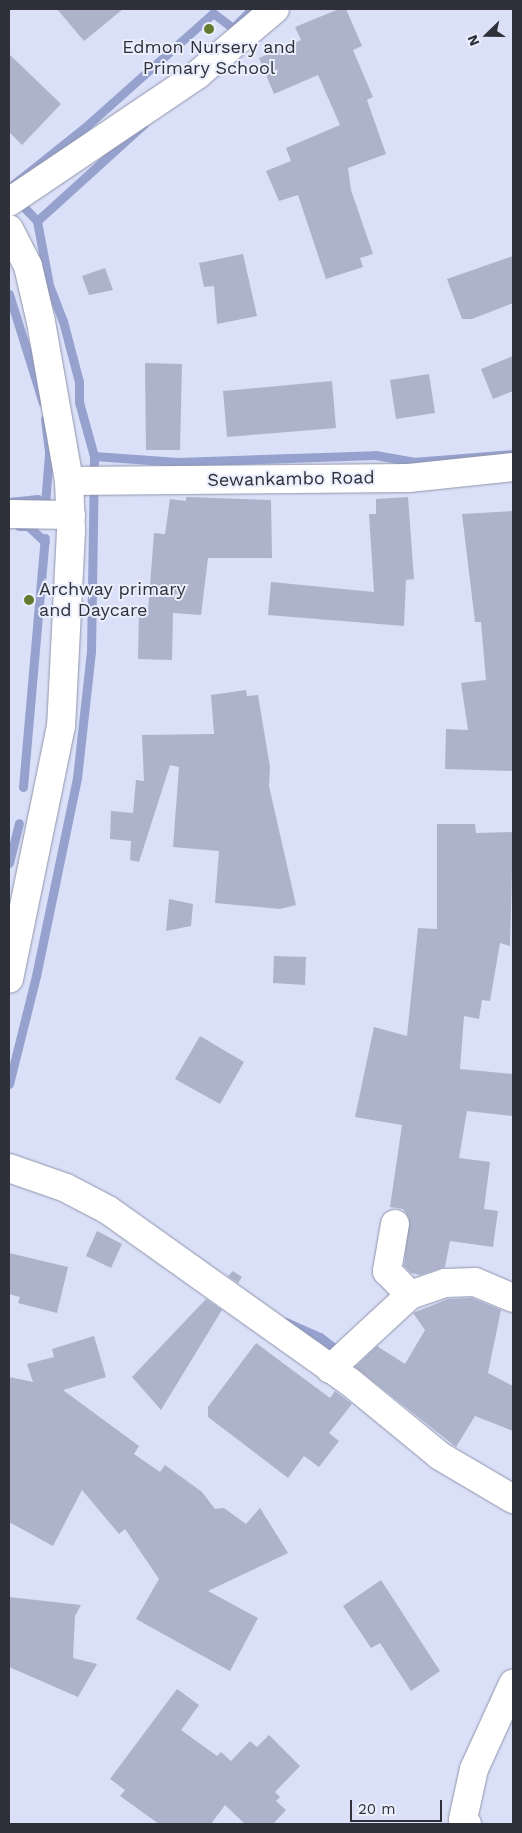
<!DOCTYPE html>
<html>
<head>
<meta charset="utf-8">
<style>
  body { margin:0 }
  #map { position:relative; width:522px; height:1833px; overflow:hidden; background:#dae0f8; font-family:"Work Sans",sans-serif }
  div>[style] { position:absolute }
  .stream>* { height:9px; margin:-4.5px; padding:0 4.5px; transform-origin:4.5px; border-radius:4.5px; background:#97a1ce }
  .building>* { inset:0; background:#adb3ca }
  .roads { filter:drop-shadow(0 0 1px #8f94aa) drop-shadow(0 0 1px #8f94aa) }
  .minor>* { height:28px; margin:-14px; padding:0 14px; transform-origin:14px; border-radius:14px; background:#fff }
  .dots>* { width:14px; height:14px; translate:-50% -50%; box-sizing:border-box; border:2px solid #eaeefc; border-radius:50% }
  span { translate:-50% -50%; white-space:nowrap; text-align:center; line-height:1.15; -webkit-text-stroke:4px #eaeefc; paint-order:stroke }
  .poi-label { font-size:18px; color:#2f313a }
  .left { translate:0 -50%; text-align:left }
  .street-label { font-size:18px; color:#2f313a }
  .frame { position:absolute; inset:0; border:10px solid #2f313a; pointer-events:none }
  .north { position:absolute; left:462px; top:10px; width:50px; height:50px; -webkit-text-stroke:4px #eaeefc; paint-order:stroke; rotate:248deg; font-size:14px; font-weight:700; line-height:20px; text-align:center; color:#2f313a }
  .north::after { content:''; display:block; margin:auto; width:18px; height:22px; background:#2f313a; clip-path:polygon(50% 0,100% 100%,50% 72%,0 100%) }
  .scale { position:absolute; left:350px; top:1800px; width:92px; height:22px; box-sizing:border-box; border:2px solid #2f313a; border-top:0; padding-left:6px; font-size:15px; line-height:18px; white-space:nowrap; color:#2f313a; -webkit-text-stroke:4px #eaeefc; paint-order:stroke }
</style>
</head>
<body>
<div id="map">
  <div class="stream">
    <i style="left:14px;top:184px;width:88px;rotate:-38.6deg"></i>
    <i style="left:83px;top:129px;width:174px;rotate:-41.7deg"></i>
    <i style="left:213px;top:13px;width:25px;rotate:37deg"></i>
    <i style="left:233px;top:28px;width:27px;rotate:-45deg"></i>
    <i style="left:17px;top:200px;width:29px;rotate:46deg"></i>
    <i style="left:37px;top:221px;width:65px;rotate:79.4deg"></i>
    <i style="left:49px;top:285px;width:39px;rotate:69deg"></i>
    <i style="left:63px;top:321px;width:63px;rotate:75.3deg"></i>
    <i style="left:79px;top:382px;width:20px;rotate:90deg"></i>
    <i style="left:79px;top:402px;width:56px;rotate:74.5deg"></i>
    <i style="left:94px;top:456px;width:84px;rotate:4.1deg"></i>
    <i style="left:178px;top:462px;width:197px;rotate:-2deg"></i>
    <i style="left:375px;top:455px;width:39px;rotate:10deg"></i>
    <i style="left:413px;top:462px;width:100px;rotate:-4.6deg"></i>
    <i style="left:37px;top:221px;width:144px;rotate:-42.2deg"></i>
    <i style="left:9px;top:294px;width:114px;rotate:72.7deg"></i>
    <i style="left:45px;top:419px;width:35px;rotate:83deg"></i>
    <i style="left:49px;top:454px;width:50px;rotate:94.6deg"></i>
    <i style="left:9px;top:502px;width:29px;rotate:-6deg"></i>
    <i style="left:19px;top:526px;width:9px"></i>
    <i style="left:28px;top:526px;width:23px;rotate:43deg"></i>
    <i style="left:23px;top:787px;width:250px;rotate:-85deg"></i>
    <i style="left:9px;top:863px;width:41px;rotate:-76deg"></i>
    <i style="left:9px;top:1084px;width:111px;rotate:-76deg"></i>
    <i style="left:36px;top:976px;width:202px;rotate:-78.3deg"></i>
    <i style="left:77px;top:778px;width:127px;rotate:-83.7deg"></i>
    <i style="left:91px;top:652px;width:196px;rotate:-89.1deg"></i>
    <i style="left:286px;top:1322px;width:37px;rotate:24deg"></i>
    <i style="left:320px;top:1337px;width:28px;rotate:38deg"></i>
  </div>
  <div class="building">
    <i style="clip-path:polygon(57px 9px,123px 9px,84px 41px)"></i>
    <i style="clip-path:polygon(339px 9px,346px 9px,362px 46px,353px 50px,373px 97px,367px 100px,386px 154px,348px 168px,351px 190px,373px 254px,360px 258px,363px 267px,326px 279px,298px 195px,279px 201px,266px 171px,291px 161px,286px 148px,340px 125px,318px 75px,274px 94px,259px 58px,301px 40px,295px 27px)"></i>
    <i style="clip-path:polygon(9px 54px,61px 104px,22px 145px,9px 132px)"></i>
    <i style="clip-path:polygon(243px 254px,257px 316px,217px 324px,214px 286px,204px 287px,199px 263px)"></i>
    <i style="clip-path:polygon(513px 256px,513px 303px,472px 319px,462px 319px,447px 279px)"></i>
    <i style="clip-path:polygon(105px 268px,113px 290px,89px 295px,82px 276px)"></i>
    <i style="clip-path:polygon(513px 356px,513px 391px,493px 399px,481px 369px)"></i>
    <i style="clip-path:polygon(145px 363px,182px 364px,180px 450px,146px 450px)"></i>
    <i style="clip-path:polygon(429px 374px,435px 413px,396px 419px,390px 380px)"></i>
    <i style="clip-path:polygon(332px 381px,336px 428px,227px 437px,223px 391px)"></i>
    <i style="clip-path:polygon(186px 497px,271px 500px,272px 558px,208px 558px,201px 615px,173px 613px,172px 660px,138px 659px,139px 612px,148px 612px,154px 533px,165px 534px,170px 499px,186px 501px)"></i>
    <i style="clip-path:polygon(408px 497px,414px 579px,406px 580px,404px 626px,268px 615px,271px 582px,374px 592px,369px 514px,376px 514px,376px 499px)"></i>
    <i style="clip-path:polygon(513px 511px,513px 771px,445px 769px,446px 729px,468px 730px,461px 683px,486px 680px,481px 622px,475px 622px,462px 514px)"></i>
    <i style="clip-path:polygon(246px 690px,247px 696px,258px 695px,270px 767px,269px 786px,296px 905px,280px 909px,215px 903px,219px 851px,173px 847px,179px 767px,170px 765px,139px 862px,130px 860px,131px 841px,110px 839px,111px 811px,133px 813px,136px 780px,144px 781px,142px 735px,214px 734px,211px 695px)"></i>
    <i style="clip-path:polygon(437px 824px,475px 824px,476px 833px,513px 832px,510px 946px,500px 943px,490px 1001px,482px 1000px,479px 1019px,464px 1016px,460px 1069px,513px 1074px,513px 1116px,467px 1111px,459px 1158px,490px 1162px,484px 1209px,498px 1211px,493px 1247px,450px 1241px,445px 1267px,420px 1275px,411px 1273px,404px 1266px,409px 1218px,403px 1209px,390px 1207px,402px 1125px,355px 1117px,374px 1027px,407px 1036px,418px 928px,437px 929px)"></i>
    <i style="clip-path:polygon(169px 899px,193px 904px,191px 926px,166px 931px)"></i>
    <i style="clip-path:polygon(274px 956px,306px 957px,305px 985px,273px 983px)"></i>
    <i style="clip-path:polygon(200px 1036px,244px 1062px,220px 1104px,175px 1079px)"></i>
    <i style="clip-path:polygon(97px 1231px,122px 1244px,111px 1268px,86px 1256px)"></i>
    <i style="clip-path:polygon(9px 1253px,68px 1267px,57px 1313px,18px 1303px,20px 1297px,9px 1294px)"></i>
    <i style="clip-path:polygon(233px 1271px,242px 1277px,238px 1283px,228px 1276px)"></i>
    <i style="clip-path:polygon(472px 1298px,501px 1310px,488px 1373px,513px 1386px,513px 1431px,475px 1416px,456px 1447px,355px 1367px,377px 1346px,405px 1364px,425px 1330px,413px 1313px,448px 1299px)"></i>
    <i style="clip-path:polygon(206px 1299px,222px 1310px,161px 1410px,132px 1377px)"></i>
    <i style="clip-path:polygon(94px 1336px,106px 1377px,63px 1390px,139px 1446px,134px 1454px,160px 1472px,165px 1465px,202px 1492px,215px 1509px,224px 1508px,246px 1524px,260px 1508px,288px 1553px,208px 1591px,258px 1618px,230px 1671px,136px 1619px,159px 1579px,125px 1529px,119px 1534px,82px 1490px,53px 1546px,9px 1522px,9px 1377px,33px 1382px,27px 1364px,54px 1357px,52px 1349px)"></i>
    <i style="clip-path:polygon(256px 1343px,330px 1398px,335px 1391px,352px 1404px,329px 1433px,339px 1441px,319px 1467px,304px 1456px,288px 1478px,208px 1417px,208px 1407px)"></i>
    <i style="clip-path:polygon(381px 1580px,440px 1671px,411px 1691px,380px 1643px,371px 1648px,343px 1606px)"></i>
    <i style="clip-path:polygon(9px 1597px,81px 1605px,75px 1616px,73px 1658px,97px 1664px,78px 1697px,9px 1667px)"></i>
    <i style="clip-path:polygon(177px 1689px,199px 1705px,181px 1730px,217px 1756px,221px 1752px,231px 1761px,250px 1741px,257px 1747px,269px 1735px,300px 1766px,275px 1792px,280px 1797px,276px 1801px,286px 1810px,273px 1824px,245px 1824px,225px 1805px,211px 1824px,159px 1824px,120px 1796px,125px 1790px,110px 1779px)"></i>
  </div>
  <div class="roads">
    <div class="minor">
      <i style="left:9px;top:202px;width:227px;rotate:-34deg"></i>
      <i style="left:197px;top:75px;width:102px;rotate:-40.2deg"></i>
      <i style="left:9px;top:229px;width:42px;rotate:62.8deg"></i>
      <i style="left:28px;top:266px;width:57px;rotate:76.9deg"></i>
      <i style="left:41px;top:322px;width:161px;rotate:80deg"></i>
      <i style="left:69px;top:481px;width:50px;rotate:87.7deg"></i>
      <i style="left:71px;top:531px;width:195px;rotate:92.9deg"></i>
      <i style="left:61px;top:726px;width:258px;rotate:101.6deg"></i>
      <i style="left:69px;top:481px;width:340px;rotate:-0.5deg"></i>
      <i style="left:409px;top:478px;width:105px;rotate:-6deg"></i>
      <i style="left:9px;top:514px;width:62px;rotate:0.9deg"></i>
      <i style="left:9px;top:1168px;width:60px;rotate:19.3deg"></i>
      <i style="left:66px;top:1188px;width:47px;rotate:27.6deg"></i>
      <i style="left:108px;top:1210px;width:297px;rotate:35.4deg"></i>
      <i style="left:350px;top:1382px;width:117px;rotate:39.4deg"></i>
      <i style="left:440px;top:1456px;width:85px;rotate:30.5deg"></i>
      <i style="left:395px;top:1224px;width:48px;rotate:99.7deg"></i>
      <i style="left:387px;top:1271px;width:33px;rotate:46deg"></i>
      <i style="left:330px;top:1369px;width:109px;rotate:-42.8deg"></i>
      <i style="left:410px;top:1295px;width:37px;rotate:-19deg"></i>
      <i style="left:445px;top:1283px;width:30px;rotate:-2deg"></i>
      <i style="left:475px;top:1282px;width:41px;rotate:22.8deg"></i>
      <i style="left:467px;top:1824px;width:6px;rotate:-129deg"></i>
      <i style="left:463px;top:1819px;width:51px;rotate:-77.6deg"></i>
      <i style="left:474px;top:1769px;width:94px;rotate:-65.4deg"></i>
    </div>
  </div>
  <div class="dots">
    <i style="left:209px;top:29px;background:#617a2d"></i>
    <i style="left:29px;top:600px;background:#617a2d"></i>
  </div>
  <div class="poi-label">
    <span style="left:209px;top:58px">Edmon Nursery and<br>Primary School</span>
    <span class="left" style="left:39px;top:600px">Archway primary<br>and Daycare</span>
  </div>
  <div class="street-label">
    <span style="left:291px;top:479px;rotate:-1deg">Sewankambo Road</span>
  </div>
  <div class="frame"></div>
  <div class="north">N</div>
  <div class="scale">20 m</div>
</div>
</body>
</html>
